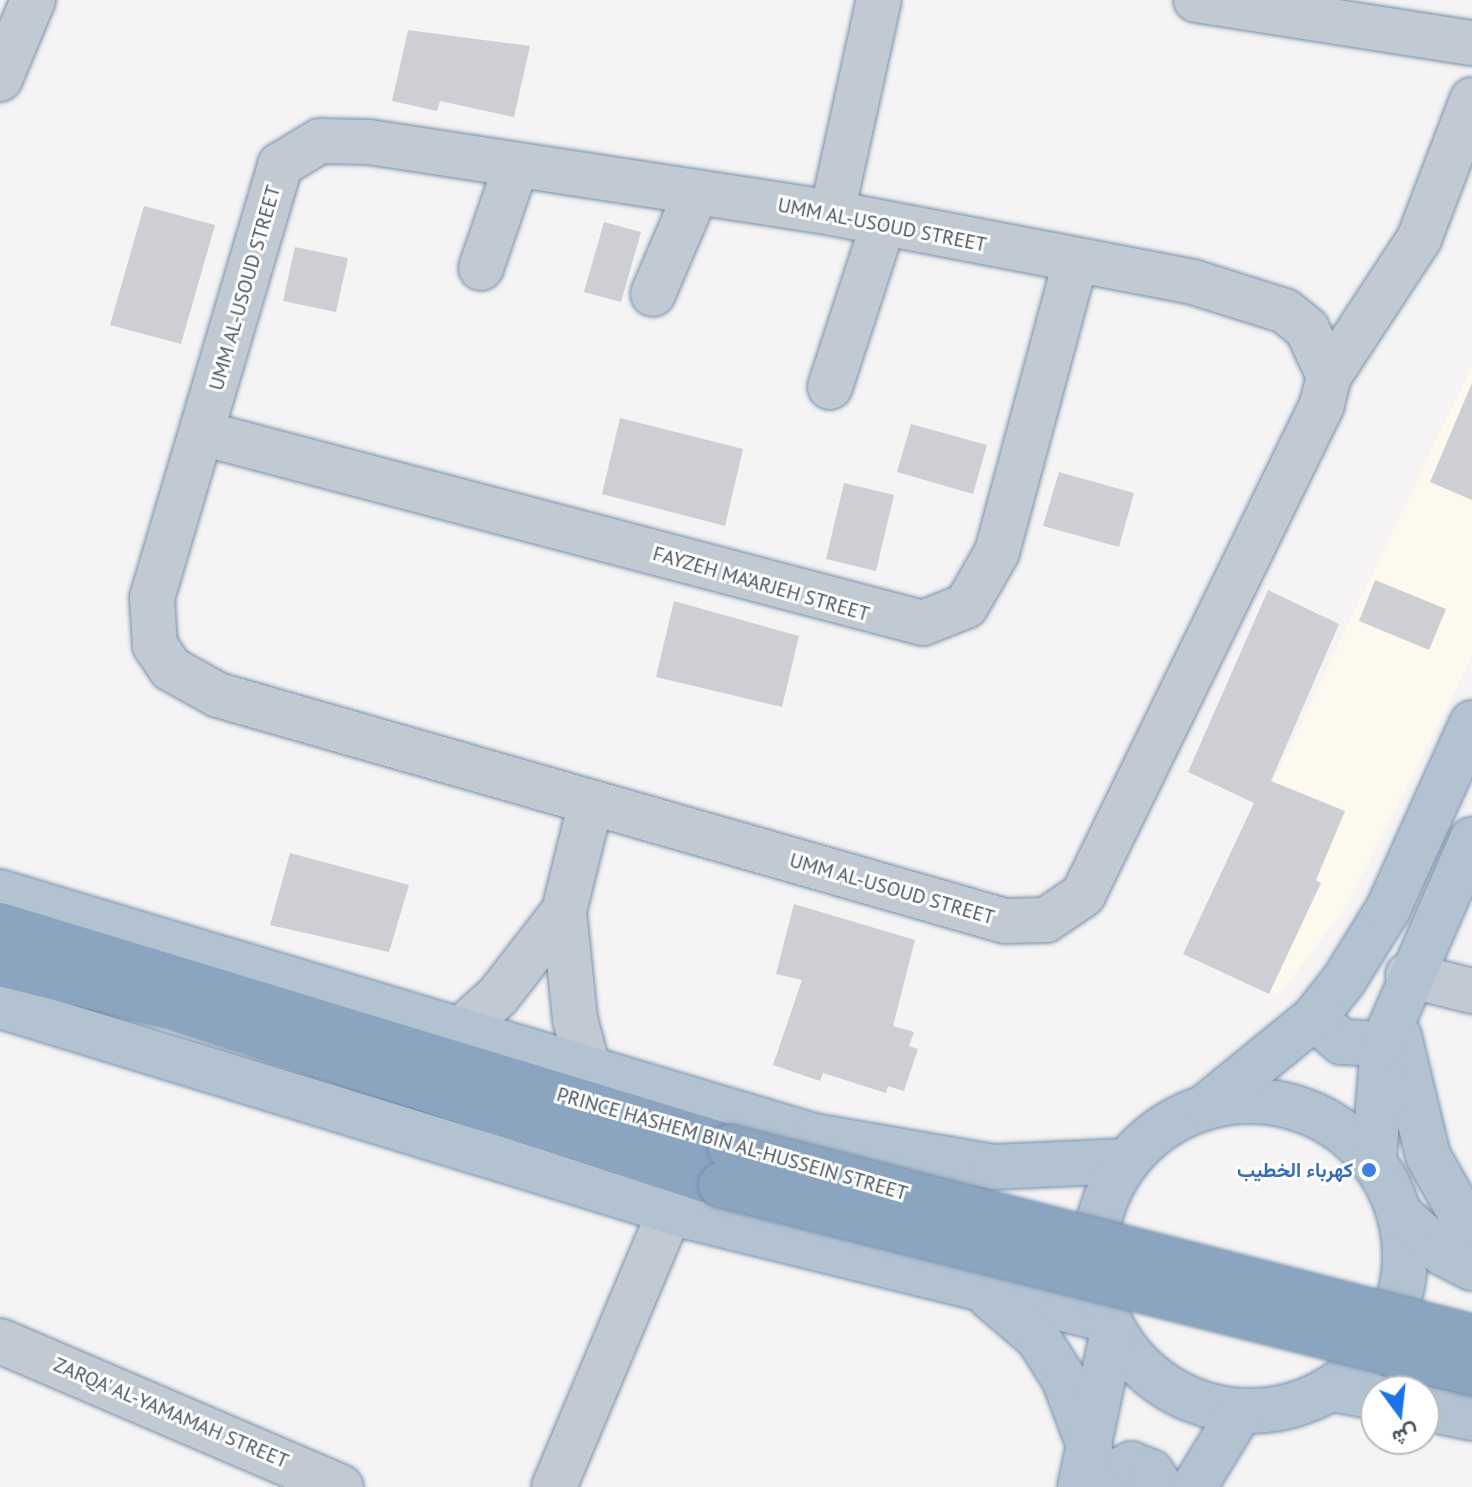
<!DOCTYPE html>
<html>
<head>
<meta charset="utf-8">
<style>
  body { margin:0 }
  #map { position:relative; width:1472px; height:1487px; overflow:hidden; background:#f5f3f3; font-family:"PT Sans",Vazirmatn,sans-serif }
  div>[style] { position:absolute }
  .commercial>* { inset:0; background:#fdf9ef }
  .building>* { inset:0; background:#cdcfd5 }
  .roads { filter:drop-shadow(0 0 2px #7690ad) drop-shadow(0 0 2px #7690ad) }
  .minor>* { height:44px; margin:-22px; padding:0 22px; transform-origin:22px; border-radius:22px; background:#c1cad2 }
  .major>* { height:44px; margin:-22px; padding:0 22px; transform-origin:22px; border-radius:22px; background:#b3c2d1 }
  .major>.ring { margin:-22px; padding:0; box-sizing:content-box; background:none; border:44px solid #b3c2d1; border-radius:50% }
  .highway>* { height:44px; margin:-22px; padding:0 22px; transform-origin:22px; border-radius:22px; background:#8ba5c1 }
  .bridges { filter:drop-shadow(0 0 2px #7690ad) drop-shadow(0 0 2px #7690ad) }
  .highway-bridge>* { height:44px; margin:-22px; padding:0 22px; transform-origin:22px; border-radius:22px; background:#8ba5c1 }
  .dots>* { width:22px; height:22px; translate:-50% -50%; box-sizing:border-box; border:4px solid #fff; border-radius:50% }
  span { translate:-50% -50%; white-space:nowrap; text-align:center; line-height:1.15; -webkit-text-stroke:6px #fff; paint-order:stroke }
  .street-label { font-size:20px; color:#4a5661 }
  .shop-label { font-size:20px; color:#366cbe; font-weight:700 }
  .right { translate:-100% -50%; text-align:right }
  .north { position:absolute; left:1360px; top:1375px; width:80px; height:80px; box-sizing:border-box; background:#fff; border:2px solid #b7bbc0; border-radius:50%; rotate:165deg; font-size:22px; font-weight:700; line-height:32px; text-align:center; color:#4a5661 }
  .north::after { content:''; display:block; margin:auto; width:28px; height:36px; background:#1a73e8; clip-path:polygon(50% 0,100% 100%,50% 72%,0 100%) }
</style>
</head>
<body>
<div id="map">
  <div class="commercial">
    <i style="clip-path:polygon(1472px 366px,1472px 657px,1344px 910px,1278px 996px,1191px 952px)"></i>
  </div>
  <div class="building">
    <i style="clip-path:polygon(408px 30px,530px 46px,514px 117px,440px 101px,437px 111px,392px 101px)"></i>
    <i style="clip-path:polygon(144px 206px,215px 225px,181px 344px,110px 325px)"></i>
    <i style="clip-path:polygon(604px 222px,641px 232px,621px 302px,584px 292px)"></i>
    <i style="clip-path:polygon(295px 247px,348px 258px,336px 312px,283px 301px)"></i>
    <i style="clip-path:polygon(1472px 383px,1472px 500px,1430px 482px)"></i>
    <i style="clip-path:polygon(620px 418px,743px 449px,725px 526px,602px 494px)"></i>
    <i style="clip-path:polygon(911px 424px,987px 445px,973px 494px,897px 472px)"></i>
    <i style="clip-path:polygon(1059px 472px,1134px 493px,1119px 547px,1043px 526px)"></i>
    <i style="clip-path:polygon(844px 483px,894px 495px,876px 571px,826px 559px)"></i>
    <i style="clip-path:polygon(1375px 580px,1446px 609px,1429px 650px,1359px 621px)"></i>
    <i style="clip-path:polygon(1268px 590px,1339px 624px,1271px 781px,1345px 811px,1316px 880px,1321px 883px,1269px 994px,1183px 954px,1254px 803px,1188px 772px)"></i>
    <i style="clip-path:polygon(674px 601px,799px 636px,782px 707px,656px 677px)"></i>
    <i style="clip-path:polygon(290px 853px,409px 885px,389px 952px,270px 925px)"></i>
    <i style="clip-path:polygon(794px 904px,915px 940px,893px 1026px,914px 1032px,909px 1046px,918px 1049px,904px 1091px,888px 1086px,886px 1093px,823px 1073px,820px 1081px,773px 1065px,802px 980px,776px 974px)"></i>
  </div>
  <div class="roads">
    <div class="minor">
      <i style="left:1196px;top:0;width:279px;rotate:8.9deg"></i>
      <i style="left:0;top:79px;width:86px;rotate:-67.3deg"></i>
      <i style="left:320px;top:141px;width:49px;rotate:1.2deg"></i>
      <i style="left:369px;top:142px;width:468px;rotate:8.7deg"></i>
      <i style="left:832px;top:213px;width:368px;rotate:10.8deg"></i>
      <i style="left:1193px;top:282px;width:96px;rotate:17.5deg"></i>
      <i style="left:1285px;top:311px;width:28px;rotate:39deg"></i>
      <i style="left:1307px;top:329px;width:52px;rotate:64.9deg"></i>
      <i style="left:1329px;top:376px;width:30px;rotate:104deg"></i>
      <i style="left:1322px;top:405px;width:545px;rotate:116deg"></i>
      <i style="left:1083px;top:895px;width:45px;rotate:146deg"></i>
      <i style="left:1046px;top:920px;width:41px;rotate:178.6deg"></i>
      <i style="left:1005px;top:921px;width:819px;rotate:-163.98deg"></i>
      <i style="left:218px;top:695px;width:54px;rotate:-151deg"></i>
      <i style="left:171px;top:669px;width:29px;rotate:-124deg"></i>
      <i style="left:155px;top:645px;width:47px;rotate:-93.7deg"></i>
      <i style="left:152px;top:598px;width:452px;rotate:-73.5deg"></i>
      <i style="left:280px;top:165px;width:47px;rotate:-31deg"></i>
      <i style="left:832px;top:213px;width:218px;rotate:-77.6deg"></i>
      <i style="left:481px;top:268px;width:108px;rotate:-71.1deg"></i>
      <i style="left:653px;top:294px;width:110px;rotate:-66.9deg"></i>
      <i style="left:1329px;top:376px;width:164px;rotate:-56.7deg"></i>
      <i style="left:1419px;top:239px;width:149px;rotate:-69.1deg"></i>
      <i style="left:830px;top:387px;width:170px;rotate:-71.9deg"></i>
      <i style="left:205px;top:434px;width:742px;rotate:14.75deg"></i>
      <i style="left:923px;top:623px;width:46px;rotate:-21.6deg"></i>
      <i style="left:966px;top:606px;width:62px;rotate:-60.1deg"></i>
      <i style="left:997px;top:552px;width:300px;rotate:-74.9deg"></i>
      <i style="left:1408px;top:975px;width:66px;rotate:14deg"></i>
      <i style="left:460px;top:1030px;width:51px;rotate:-41.8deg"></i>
      <i style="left:498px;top:996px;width:108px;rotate:-52.2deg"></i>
      <i style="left:588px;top:1068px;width:51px;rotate:-104.9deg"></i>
      <i style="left:575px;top:1019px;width:109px;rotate:-95.8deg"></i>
      <i style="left:564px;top:911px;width:108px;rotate:-76.1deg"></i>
      <i style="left:0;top:1341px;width:371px;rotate:23.2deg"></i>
      <i style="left:554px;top:1487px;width:299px;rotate:-67.2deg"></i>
    </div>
    <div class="major">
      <i style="left:0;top:892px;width:850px;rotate:16.69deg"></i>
      <i style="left:814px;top:1136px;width:182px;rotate:9.8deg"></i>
      <i style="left:993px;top:1167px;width:133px;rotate:-2.6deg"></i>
      <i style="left:0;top:1006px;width:721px;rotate:17.03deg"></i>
      <i style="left:689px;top:1217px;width:431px;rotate:13.8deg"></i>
      <i style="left:1314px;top:1018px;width:37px;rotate:41deg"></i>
      <i style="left:1342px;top:1042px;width:41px;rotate:2.8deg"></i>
      <i style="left:1399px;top:1036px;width:123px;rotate:76.4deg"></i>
      <i style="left:1428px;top:1156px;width:90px;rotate:60.6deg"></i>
      <i class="ring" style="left:1095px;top:1101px;width:266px;height:266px"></i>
      <i style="left:1205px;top:1107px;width:141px;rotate:-39.2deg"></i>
      <i style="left:1314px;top:1018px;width:48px;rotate:-51.7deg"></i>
      <i style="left:1344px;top:980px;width:84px;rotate:-58.2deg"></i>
      <i style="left:1388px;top:909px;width:204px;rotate:-65.7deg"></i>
      <i style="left:1374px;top:1159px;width:115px;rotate:-85.5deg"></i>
      <i style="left:1383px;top:1044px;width:223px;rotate:-66.5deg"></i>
      <i style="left:1403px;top:1217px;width:55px;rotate:42.1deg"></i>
      <i style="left:1444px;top:1254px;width:31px;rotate:27deg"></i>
      <i style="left:990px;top:1297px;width:63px;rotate:40.5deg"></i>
      <i style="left:1038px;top:1338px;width:49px;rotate:57.6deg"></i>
      <i style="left:1064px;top:1379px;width:74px;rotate:69.4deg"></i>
      <i style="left:1333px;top:1389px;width:44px;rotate:10.5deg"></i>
      <i style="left:1424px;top:1408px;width:49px;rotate:11.8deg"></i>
      <i style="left:1080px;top:1487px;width:159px;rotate:-78.1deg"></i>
      <i style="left:1088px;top:1487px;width:49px;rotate:-28.1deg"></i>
      <i style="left:1131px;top:1464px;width:22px;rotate:22deg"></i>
      <i style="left:1151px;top:1472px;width:18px;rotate:56deg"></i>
      <i style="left:1194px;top:1487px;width:88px;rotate:-58.5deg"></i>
    </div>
    <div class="highway">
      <i style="left:0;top:925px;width:763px;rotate:16.92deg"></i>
      <i style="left:0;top:964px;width:179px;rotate:13.9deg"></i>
      <i style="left:174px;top:1007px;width:575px;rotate:18.03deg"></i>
    </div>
  </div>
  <div class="bridges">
    <div class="highway-bridge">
      <i style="left:730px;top:1147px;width:766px;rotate:14.36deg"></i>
      <i style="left:721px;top:1185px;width:774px;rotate:14.05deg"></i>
    </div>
  </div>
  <div class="dots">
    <i style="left:1369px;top:1170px;background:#3f7fe0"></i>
  </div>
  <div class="street-label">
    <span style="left:882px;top:225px;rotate:11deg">UMM AL-USOUD STREET</span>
    <span style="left:245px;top:288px;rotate:-74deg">UMM AL-USOUD STREET</span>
    <span style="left:761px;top:584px;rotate:16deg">FAYZEH MA’ARJEH STREET</span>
    <span style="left:892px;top:889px;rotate:16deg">UMM AL-USOUD STREET</span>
    <span style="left:732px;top:1144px;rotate:16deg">PRINCE HASHEM BIN AL-HUSSEIN STREET</span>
    <span style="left:171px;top:1413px;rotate:23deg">ZARQA' AL-YAMAMAH STREET</span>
  </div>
  <div class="shop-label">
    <span class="right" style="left:1353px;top:1170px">كهرباء الخطيب</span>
  </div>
  <div class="north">ش</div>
</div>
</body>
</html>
